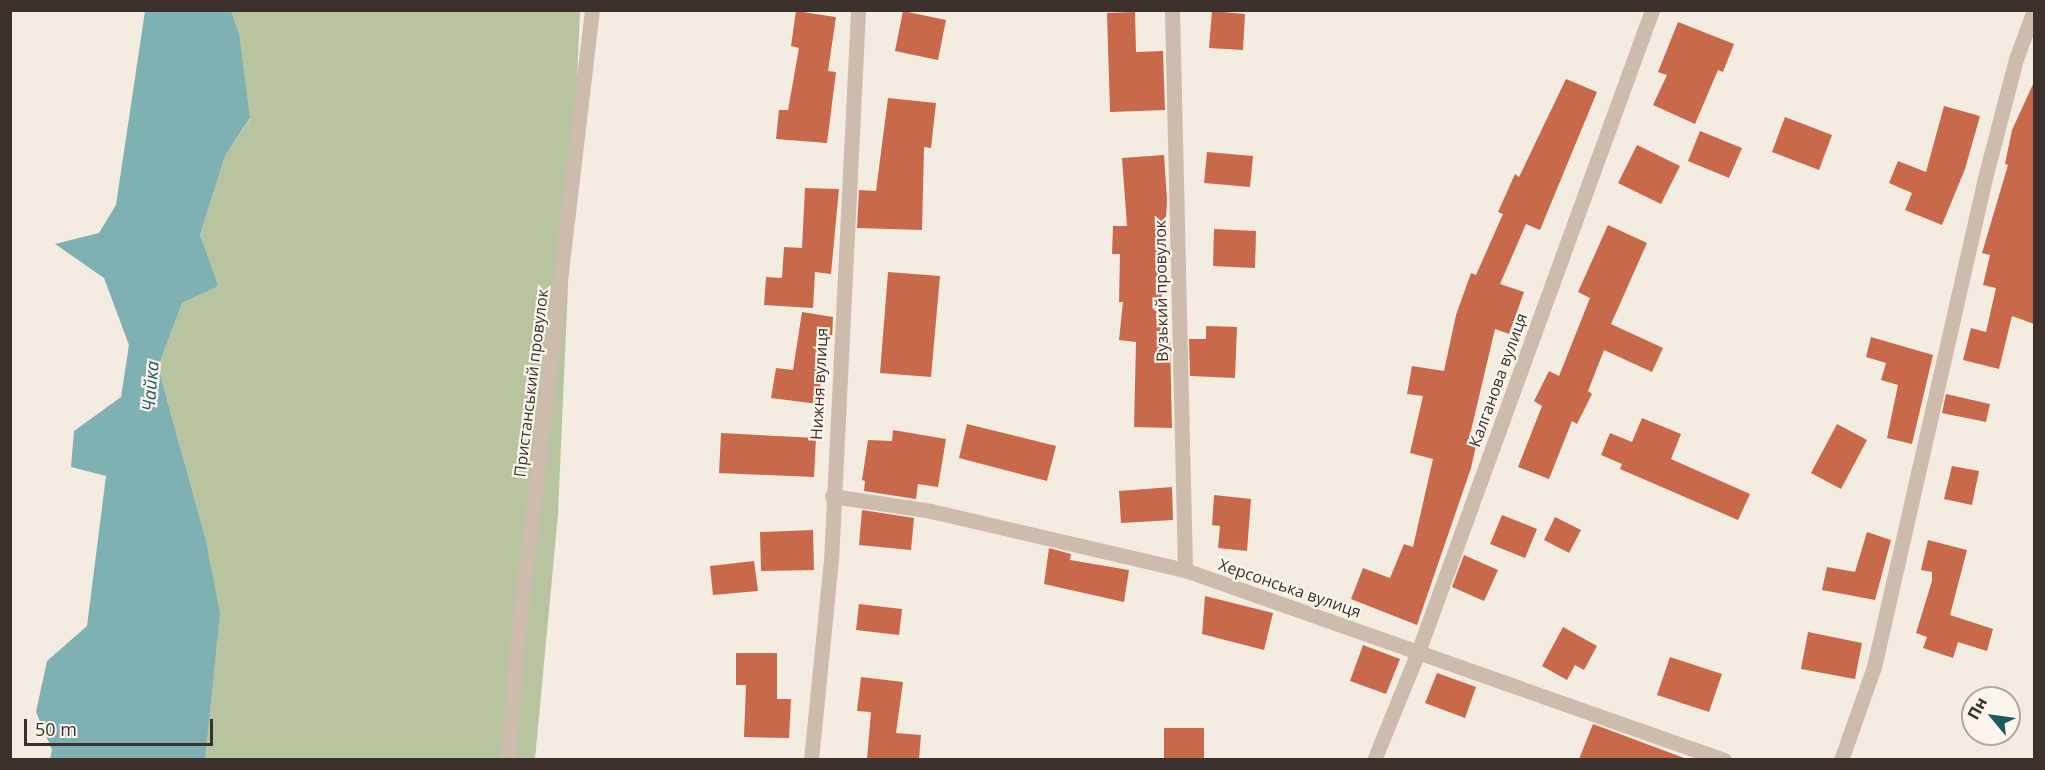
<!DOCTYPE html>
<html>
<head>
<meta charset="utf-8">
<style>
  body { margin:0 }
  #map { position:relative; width:2045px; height:770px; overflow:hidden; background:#f4ebe1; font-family:"Open Sans",sans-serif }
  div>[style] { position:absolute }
  .green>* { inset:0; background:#b8c4a0 }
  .water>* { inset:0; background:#7fb0b2 }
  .building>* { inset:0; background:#c8694b }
  .minor>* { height:15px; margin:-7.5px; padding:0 7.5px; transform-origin:7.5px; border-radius:7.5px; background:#cdbbac }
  span { translate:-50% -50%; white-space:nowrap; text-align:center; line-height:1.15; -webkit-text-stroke:4.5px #fbf5ee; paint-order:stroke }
  .street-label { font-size:16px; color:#3b302b }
  .water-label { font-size:18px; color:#1f5a5e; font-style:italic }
  .frame { position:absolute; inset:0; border:12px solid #3b302b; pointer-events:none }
  .north { position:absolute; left:1961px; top:686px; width:60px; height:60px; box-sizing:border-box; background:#fbf5ee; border:2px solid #aea6a0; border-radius:50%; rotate:299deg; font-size:16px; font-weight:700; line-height:24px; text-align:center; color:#3b302b }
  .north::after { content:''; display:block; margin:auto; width:21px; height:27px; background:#1f5a5e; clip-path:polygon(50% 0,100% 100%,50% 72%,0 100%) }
  .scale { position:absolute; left:24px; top:719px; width:189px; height:27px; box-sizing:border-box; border:3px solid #3b302b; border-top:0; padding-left:8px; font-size:18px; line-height:21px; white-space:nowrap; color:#3b302b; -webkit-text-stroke:4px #fbf5ee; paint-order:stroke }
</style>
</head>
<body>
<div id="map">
  <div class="green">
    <i style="clip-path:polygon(167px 11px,580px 11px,558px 514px,535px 759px,90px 760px,205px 537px,158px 367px,182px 303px,217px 286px,200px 235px,225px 156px,250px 119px)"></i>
  </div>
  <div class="water">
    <i style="clip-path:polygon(145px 11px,231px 11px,239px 34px,250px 118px,225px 156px,200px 235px,218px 286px,182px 303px,158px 367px,205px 537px,220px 613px,205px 759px,50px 759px,52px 750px,36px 712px,47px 661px,87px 626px,106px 476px,71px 467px,74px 431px,121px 397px,129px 345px,104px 278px,55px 244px,99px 233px,116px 205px)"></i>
  </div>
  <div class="building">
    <i style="clip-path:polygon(796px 11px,836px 17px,828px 71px,836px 72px,827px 143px,776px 139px,779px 110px,788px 110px,799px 48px,791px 46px)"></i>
    <i style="clip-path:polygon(903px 11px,946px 20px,938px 60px,895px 51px)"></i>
    <i style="clip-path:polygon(1212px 11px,1245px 14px,1243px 50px,1209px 48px)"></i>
    <i style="clip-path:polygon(1135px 12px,1136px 52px,1163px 51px,1165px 110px,1110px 112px,1107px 13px)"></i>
    <i style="clip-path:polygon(1678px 22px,1734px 44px,1723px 72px,1718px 70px,1695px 124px,1653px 105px,1667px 75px,1658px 72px)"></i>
    <i style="clip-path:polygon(1566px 79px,1597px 92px,1540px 230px,1526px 224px,1500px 284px,1524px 292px,1509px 334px,1495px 329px,1469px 439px,1477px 441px,1471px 468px,1417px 625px,1351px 599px,1363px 568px,1390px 578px,1404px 544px,1413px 547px,1433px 459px,1410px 453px,1423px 396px,1407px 394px,1412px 366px,1444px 371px,1456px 315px,1471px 273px,1476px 275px,1503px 214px,1498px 212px,1515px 174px,1519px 177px)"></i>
    <i style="clip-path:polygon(2034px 82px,2034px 324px,2012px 316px,1999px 369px,1963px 360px,1971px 328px,1986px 332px,1996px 288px,1983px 285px,1990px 255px,1982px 253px,2008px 165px,2005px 164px,2012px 130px)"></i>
    <i style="clip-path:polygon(888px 98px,936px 103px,931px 148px,924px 147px,922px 230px,857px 228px,859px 190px,876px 191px)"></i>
    <i style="clip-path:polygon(1944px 106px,1980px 116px,1965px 169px,1942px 225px,1905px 210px,1912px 193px,1889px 183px,1898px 161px,1926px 172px)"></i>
    <i style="clip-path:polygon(1785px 117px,1832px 135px,1819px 170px,1772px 152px)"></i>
    <i style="clip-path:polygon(1700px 131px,1742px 148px,1729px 178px,1688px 161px)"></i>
    <i style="clip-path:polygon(1637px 145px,1680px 166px,1661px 204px,1618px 183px)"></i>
    <i style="clip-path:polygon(1207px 152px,1253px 156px,1250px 187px,1204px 183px)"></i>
    <i style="clip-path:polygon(1164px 155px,1167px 200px,1161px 314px,1166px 314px,1164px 337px,1170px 338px,1172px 428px,1134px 427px,1136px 342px,1119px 340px,1123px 302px,1119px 302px,1120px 254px,1112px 254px,1113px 226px,1127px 226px,1122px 158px)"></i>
    <i style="clip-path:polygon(805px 188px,839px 189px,831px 274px,815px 272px,813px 308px,764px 305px,766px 277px,782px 278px,784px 247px,802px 248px)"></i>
    <i style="clip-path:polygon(1608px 225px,1647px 243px,1611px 324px,1663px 348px,1652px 372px,1604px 350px,1588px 391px,1592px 394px,1577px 424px,1572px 421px,1549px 479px,1518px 467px,1542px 406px,1534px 401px,1549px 371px,1559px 376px,1590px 298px,1578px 292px)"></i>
    <i style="clip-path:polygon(1214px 229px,1256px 231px,1255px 268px,1213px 266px)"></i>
    <i style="clip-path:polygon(888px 272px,940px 276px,931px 377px,880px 373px)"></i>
    <i style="clip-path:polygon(802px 312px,833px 317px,832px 339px,826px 338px,818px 404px,771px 398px,776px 368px,793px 370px)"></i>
    <i style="clip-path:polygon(1206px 326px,1237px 327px,1235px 378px,1190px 376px,1189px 339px,1206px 339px)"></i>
    <i style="clip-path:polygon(1871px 337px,1933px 355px,1912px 444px,1887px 438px,1898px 385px,1881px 380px,1886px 363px,1866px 357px)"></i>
    <i style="clip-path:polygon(1946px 394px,1990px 404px,1986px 422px,1942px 413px)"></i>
    <i style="clip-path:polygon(1642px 418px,1681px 434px,1671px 459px,1750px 494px,1738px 520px,1620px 469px,1622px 464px,1601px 455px,1610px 433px,1632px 442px)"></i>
    <i style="clip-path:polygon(967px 424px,1056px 446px,1047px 481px,959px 458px)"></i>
    <i style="clip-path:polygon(1837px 424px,1867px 440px,1841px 489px,1811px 473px)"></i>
    <i style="clip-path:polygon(893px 430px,946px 439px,938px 487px,918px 484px,916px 499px,864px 491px,865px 481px,862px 480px,868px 440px,892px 441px)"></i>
    <i style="clip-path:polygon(721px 433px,816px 438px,814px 477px,719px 473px)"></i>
    <i style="clip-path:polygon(1952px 466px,1979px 471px,1972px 505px,1944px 499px)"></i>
    <i style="clip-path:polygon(1172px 487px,1173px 520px,1121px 523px,1119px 491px)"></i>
    <i style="clip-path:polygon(1214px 495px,1251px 499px,1247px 551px,1218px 548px,1220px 526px,1212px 525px)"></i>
    <i style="clip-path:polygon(862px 510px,914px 518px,911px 550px,859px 545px)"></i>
    <i style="clip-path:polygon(1502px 515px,1537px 529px,1525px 558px,1490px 544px)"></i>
    <i style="clip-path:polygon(1555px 517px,1581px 530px,1569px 553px,1544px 540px)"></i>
    <i style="clip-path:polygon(813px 530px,814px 570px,761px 571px,760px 532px)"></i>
    <i style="clip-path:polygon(1867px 532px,1891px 540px,1875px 600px,1822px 590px,1827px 567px,1855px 572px)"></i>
    <i style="clip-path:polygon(1928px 540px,1967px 550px,1950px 615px,1993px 629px,1987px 651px,1958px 642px,1953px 658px,1923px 648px,1927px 637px,1916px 633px,1932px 581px,1932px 572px,1921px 570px)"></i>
    <i style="clip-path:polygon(1049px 548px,1071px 554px,1070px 560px,1129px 570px,1124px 602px,1044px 584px)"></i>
    <i style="clip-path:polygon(1464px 555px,1498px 570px,1484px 601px,1452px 587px)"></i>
    <i style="clip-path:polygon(754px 561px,758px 591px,713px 595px,710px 566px)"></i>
    <i style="clip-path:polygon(1205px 596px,1273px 613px,1264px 650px,1202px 634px)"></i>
    <i style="clip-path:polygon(859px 604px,902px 609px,899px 635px,856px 630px)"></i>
    <i style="clip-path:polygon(1563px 627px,1597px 646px,1584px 670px,1575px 665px,1567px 680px,1542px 666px)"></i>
    <i style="clip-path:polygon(1808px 632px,1862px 643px,1855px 679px,1801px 669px)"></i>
    <i style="clip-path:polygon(1363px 645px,1400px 659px,1386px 694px,1350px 681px)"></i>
    <i style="clip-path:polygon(736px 653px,777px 653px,777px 699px,791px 699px,789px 738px,744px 737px,746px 685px,736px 685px)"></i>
    <i style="clip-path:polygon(1670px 657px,1722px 674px,1709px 712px,1657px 695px)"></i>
    <i style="clip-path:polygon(1437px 673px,1476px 687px,1465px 718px,1425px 703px)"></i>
    <i style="clip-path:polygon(861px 677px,903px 682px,896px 733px,921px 735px,919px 759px,867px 759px,871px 712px,857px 711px)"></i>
    <i style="clip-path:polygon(1593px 724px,1684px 758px,1684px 759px,1579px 759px)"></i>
    <i style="clip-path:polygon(1164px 728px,1204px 728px,1204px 759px,1164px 759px)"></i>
  </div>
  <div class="minor">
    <i style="left:1172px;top:10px;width:560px;rotate:88.67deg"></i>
    <i style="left:832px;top:496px;width:100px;rotate:8.6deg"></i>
    <i style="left:931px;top:511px;width:261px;rotate:13.1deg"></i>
    <i style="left:1185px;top:570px;width:572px;rotate:19.42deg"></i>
    <i style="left:508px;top:760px;width:109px;rotate:-85.8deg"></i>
    <i style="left:516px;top:651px;width:645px;rotate:-83.24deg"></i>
    <i style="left:811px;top:760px;width:200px;rotate:-84.3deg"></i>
    <i style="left:831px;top:561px;width:552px;rotate:-87.19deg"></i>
    <i style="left:1374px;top:760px;width:117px;rotate:-67.8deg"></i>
    <i style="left:1418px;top:652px;width:683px;rotate:-69.97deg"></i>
    <i style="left:1841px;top:760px;width:99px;rotate:-70.5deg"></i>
    <i style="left:1874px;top:667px;width:501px;rotate:-77.21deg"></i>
    <i style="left:1985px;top:178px;width:123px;rotate:-75.4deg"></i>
    <i style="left:2016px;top:59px;width:52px;rotate:-69.8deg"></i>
  </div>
  <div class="street-label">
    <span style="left:1161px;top:291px;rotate:-91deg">Вузький провулок</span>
    <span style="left:1498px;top:380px;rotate:-70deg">Калганова вулиця</span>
    <span style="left:531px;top:383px;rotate:-83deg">Пристанський провулок</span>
    <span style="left:819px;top:384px;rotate:-87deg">Нижня вулиця</span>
    <span style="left:1290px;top:588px;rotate:19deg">Херсонська вулиця</span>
  </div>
  <div class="water-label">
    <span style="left:150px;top:386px;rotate:-85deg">Чайка</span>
  </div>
  <div class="frame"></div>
  <div class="north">Пн</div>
  <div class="scale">50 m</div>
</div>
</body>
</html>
